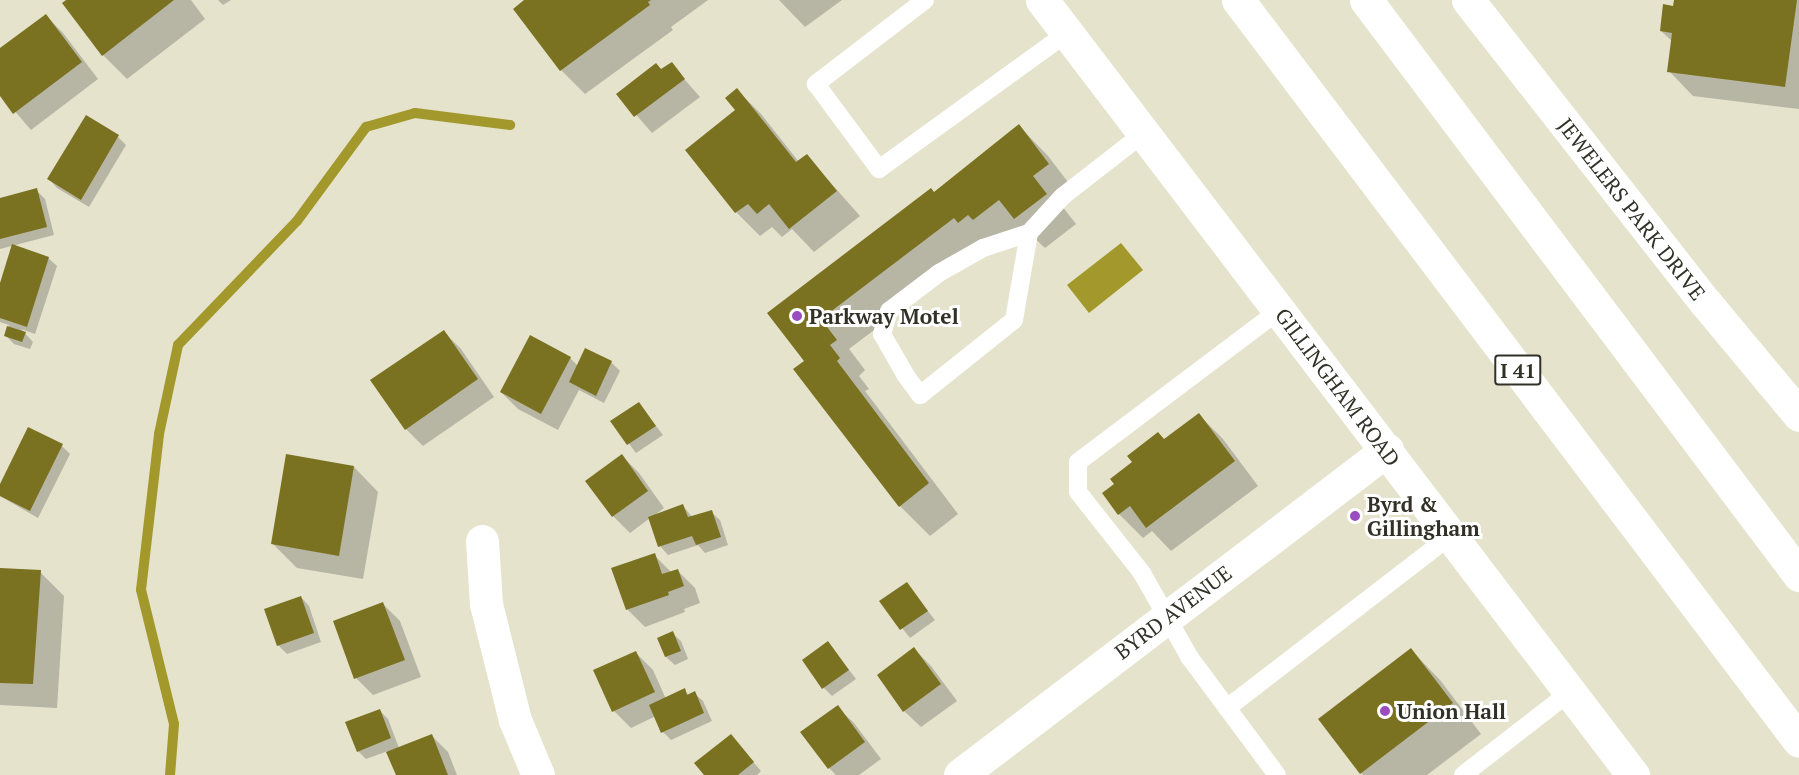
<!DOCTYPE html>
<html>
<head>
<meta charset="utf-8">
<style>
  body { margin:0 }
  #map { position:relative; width:1799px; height:775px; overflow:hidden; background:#e5e3cc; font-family:"PT Serif",serif }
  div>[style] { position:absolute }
  .water>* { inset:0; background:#a3982b }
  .shadow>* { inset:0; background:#0003 }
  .stream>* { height:10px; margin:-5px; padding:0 5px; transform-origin:5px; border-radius:5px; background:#a3982b }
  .building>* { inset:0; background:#7a7220 }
  .lane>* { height:18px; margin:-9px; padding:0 9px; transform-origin:9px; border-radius:9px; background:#fff }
  .street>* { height:33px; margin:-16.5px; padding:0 16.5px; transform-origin:16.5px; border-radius:16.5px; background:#fff }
  .secondary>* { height:33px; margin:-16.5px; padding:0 16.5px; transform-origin:16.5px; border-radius:16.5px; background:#fff }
  .highway>* { height:33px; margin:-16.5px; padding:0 16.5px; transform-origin:16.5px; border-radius:16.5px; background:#fff }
  .dots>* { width:16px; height:16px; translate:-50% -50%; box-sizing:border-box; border:3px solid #fff; border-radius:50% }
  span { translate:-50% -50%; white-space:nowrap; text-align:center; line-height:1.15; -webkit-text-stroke:6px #fff; paint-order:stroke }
  .shield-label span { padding:2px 4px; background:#fff; border:2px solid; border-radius:4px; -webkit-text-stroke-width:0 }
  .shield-label { font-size:20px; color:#323128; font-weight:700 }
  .street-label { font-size:21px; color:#323128 }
  .poi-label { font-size:21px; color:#323128; font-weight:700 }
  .left { translate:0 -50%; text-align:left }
</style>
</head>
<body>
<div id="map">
  <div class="water">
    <i style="clip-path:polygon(1121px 243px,1143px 270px,1089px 313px,1067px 285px)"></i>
  </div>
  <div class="shadow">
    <i style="clip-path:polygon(68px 0,191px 0,205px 19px,127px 79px,103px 55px)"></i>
    <i style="clip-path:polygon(218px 0,231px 0,223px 5px)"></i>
    <i style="clip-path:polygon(526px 0,708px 0,671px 27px,673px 30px,585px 94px,561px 70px)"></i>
    <i style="clip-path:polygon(779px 0,842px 0,805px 27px)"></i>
    <i style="clip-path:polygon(1675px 0,1799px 0,1799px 109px,1693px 96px,1669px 71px,1673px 42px,1661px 31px,1674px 7px)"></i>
    <i style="clip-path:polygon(46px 16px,63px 33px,98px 79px,31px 130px,0 94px,0 50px)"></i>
    <i style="clip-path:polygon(671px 64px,700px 97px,652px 133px,618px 94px)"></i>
    <i style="clip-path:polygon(737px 90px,761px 114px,799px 162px,807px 156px,860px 216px,814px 252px,792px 229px,782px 237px,772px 227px,760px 236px,736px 212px)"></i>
    <i style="clip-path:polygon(1019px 126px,1048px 156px,1077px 194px,1062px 206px,1076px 224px,1045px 248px,1027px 231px,984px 247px,849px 349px,865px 370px,859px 376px,869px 389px,865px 391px,958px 514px,930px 536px,900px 506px,806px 361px,769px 313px,934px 193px)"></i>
    <i style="clip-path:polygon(118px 137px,126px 145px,89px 207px,57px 188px,49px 179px)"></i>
    <i style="clip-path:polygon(36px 190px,45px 199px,54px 235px,0 249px,0 200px)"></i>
    <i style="clip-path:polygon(48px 258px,57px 266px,35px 334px,21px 329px,33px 342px,30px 349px,14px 344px,6px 336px,9px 325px,0 322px,0 288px)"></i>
    <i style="clip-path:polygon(444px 332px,461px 349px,494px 397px,423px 446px,406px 429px)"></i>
    <i style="clip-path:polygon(570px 358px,578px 366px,611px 362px,620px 371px,604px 403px,579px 390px,558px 430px,518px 409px,501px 392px)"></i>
    <i style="clip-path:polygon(639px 404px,663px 435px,636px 453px,612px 421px)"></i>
    <i style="clip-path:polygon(1199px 415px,1223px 439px,1258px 486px,1171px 551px,1152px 531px,1143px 538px,1119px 514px,1165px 441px)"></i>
    <i style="clip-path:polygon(62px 446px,70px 454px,38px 518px,0 496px,0 488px)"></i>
    <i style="clip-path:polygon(622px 456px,639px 473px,664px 508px,655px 515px,683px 506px,693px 518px,711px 512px,720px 520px,728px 545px,705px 553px,698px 545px,668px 555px,660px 546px,650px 518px,630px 533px,613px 516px)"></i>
    <i style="clip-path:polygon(354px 467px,378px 492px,363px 579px,297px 568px,273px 544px)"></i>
    <i style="clip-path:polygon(654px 555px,671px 572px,678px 571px,695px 588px,700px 603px,684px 609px,685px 612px,645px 627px,628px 610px,613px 569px)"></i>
    <i style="clip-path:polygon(0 570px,40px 572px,64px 596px,57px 708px,0 705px)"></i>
    <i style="clip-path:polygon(906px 584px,935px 620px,910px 638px,881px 601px)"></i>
    <i style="clip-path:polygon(301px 597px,309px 606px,321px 642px,287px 654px,278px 645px)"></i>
    <i style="clip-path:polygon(383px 604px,400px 621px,421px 677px,373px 695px,356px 678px)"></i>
    <i style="clip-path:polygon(672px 633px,681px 641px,688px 659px,675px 665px,666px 657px,659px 639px)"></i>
    <i style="clip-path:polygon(828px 643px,856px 679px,832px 696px,824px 688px)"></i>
    <i style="clip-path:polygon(914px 649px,931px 666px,957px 701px,921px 727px,904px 711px)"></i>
    <i style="clip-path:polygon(1411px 650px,1440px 680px,1481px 734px,1427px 775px,1363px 775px,1361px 773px)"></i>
    <i style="clip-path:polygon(636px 653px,653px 670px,666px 699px,684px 690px,689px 695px,694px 693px,703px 701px,712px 721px,671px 740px,663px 732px,656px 716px,631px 728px,614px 711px)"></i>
    <i style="clip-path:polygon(837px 707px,854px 723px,881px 759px,859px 775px,836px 775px,829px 768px)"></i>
    <i style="clip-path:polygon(380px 711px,388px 719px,399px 748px,431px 735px,448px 752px,457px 775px,397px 775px,388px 751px,366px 759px,358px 751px)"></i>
    <i style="clip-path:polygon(731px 736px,761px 771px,757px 775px,706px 775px)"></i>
  </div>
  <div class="stream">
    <i style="left:170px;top:775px;width:51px;rotate:-85.5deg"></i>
    <i style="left:174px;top:724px;width:138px;rotate:-103.8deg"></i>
    <i style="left:141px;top:590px;width:157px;rotate:-83.4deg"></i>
    <i style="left:159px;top:434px;width:91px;rotate:-77.9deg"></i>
    <i style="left:178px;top:345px;width:172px;rotate:-46.2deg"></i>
    <i style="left:297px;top:221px;width:117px;rotate:-53.7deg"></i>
    <i style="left:366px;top:127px;width:51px;rotate:-15.9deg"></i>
    <i style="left:415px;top:113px;width:96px;rotate:7.2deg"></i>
  </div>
  <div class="building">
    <i style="clip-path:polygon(66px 0,174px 0,102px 56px,62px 3px)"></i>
    <i style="clip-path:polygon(524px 0,651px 0,648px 2px,650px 5px,560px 71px,513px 9px)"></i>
    <i style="clip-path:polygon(1674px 0,1797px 0,1785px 87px,1667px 72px,1672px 33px,1660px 31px,1663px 4px,1673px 6px)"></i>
    <i style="clip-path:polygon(46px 14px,82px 62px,13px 114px,0 96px,0 48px)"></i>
    <i style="clip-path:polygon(672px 62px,685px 79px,634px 117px,616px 94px,656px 63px,661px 69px)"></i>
    <i style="clip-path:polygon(737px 88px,796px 162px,807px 154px,837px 191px,789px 229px,769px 204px,757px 214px,748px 204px,735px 213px,685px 150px,735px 110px,725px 98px)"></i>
    <i style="clip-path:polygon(86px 115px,119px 135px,81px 200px,47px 179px)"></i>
    <i style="clip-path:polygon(1019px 124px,1049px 164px,1033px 176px,1047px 194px,1014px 219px,999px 200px,973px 220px,968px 215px,958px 223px,954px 218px,821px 319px,837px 340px,830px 345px,840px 358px,837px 361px,929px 483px,899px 507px,793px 369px,804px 361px,767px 313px,931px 188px,934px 192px)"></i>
    <i style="clip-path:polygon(37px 188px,47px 227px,0 239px,0 198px)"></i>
    <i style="clip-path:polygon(12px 244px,49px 257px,27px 327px,0 318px,0 283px)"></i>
    <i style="clip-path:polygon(7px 326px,26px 332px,22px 342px,4px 336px)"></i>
    <i style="clip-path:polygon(444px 330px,478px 379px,405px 430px,370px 380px)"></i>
    <i style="clip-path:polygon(530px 335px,571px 357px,541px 414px,500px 392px)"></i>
    <i style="clip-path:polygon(585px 348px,612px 361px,596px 396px,569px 382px)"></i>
    <i style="clip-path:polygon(639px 402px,656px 426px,627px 445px,610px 421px)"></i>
    <i style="clip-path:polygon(1199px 413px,1235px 461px,1146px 528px,1130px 506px,1118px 515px,1102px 493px,1114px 484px,1110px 479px,1132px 462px,1127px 456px,1158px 432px,1164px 439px)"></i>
    <i style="clip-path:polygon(28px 427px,63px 444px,30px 511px,0 496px,0 484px)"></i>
    <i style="clip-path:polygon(286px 454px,354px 466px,339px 556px,271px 544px)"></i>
    <i style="clip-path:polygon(622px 454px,648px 491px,612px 517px,585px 481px)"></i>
    <i style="clip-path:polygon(683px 504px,688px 517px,712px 510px,721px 537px,696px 545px,692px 536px,658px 547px,648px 517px)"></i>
    <i style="clip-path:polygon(655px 553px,662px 574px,678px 569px,684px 586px,668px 592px,669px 595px,626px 610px,611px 568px)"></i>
    <i style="clip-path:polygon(0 568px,41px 570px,33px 684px,0 683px)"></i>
    <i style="clip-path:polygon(907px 582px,928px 611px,900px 630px,879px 601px)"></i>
    <i style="clip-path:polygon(301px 596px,314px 633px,277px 646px,264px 609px)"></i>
    <i style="clip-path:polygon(383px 602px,405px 660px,354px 679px,333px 621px)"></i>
    <i style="clip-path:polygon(673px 631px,681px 651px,665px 657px,657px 638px)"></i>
    <i style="clip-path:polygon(828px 641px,849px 670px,822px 689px,802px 660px)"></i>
    <i style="clip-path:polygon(914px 647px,941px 684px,903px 712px,877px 675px)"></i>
    <i style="clip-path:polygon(1411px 648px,1453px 703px,1360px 774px,1318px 719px)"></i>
    <i style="clip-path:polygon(636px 651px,655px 692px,612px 712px,593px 670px)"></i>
    <i style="clip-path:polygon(685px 688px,687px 695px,695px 691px,704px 713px,661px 733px,649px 705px)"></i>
    <i style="clip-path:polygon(838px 705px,865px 742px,828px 769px,800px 732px)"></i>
    <i style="clip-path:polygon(380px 709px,391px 738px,357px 752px,345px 722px)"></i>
    <i style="clip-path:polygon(432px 734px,448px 775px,396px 775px,386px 752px)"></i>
    <i style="clip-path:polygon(731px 734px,754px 762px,738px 775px,704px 775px,694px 763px)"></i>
  </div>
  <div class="lane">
    <i style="left:925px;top:0;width:138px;rotate:142.4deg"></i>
    <i style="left:816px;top:84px;width:106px;rotate:53.5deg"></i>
    <i style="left:879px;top:169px;width:232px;rotate:-35.9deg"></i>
    <i style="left:1029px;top:233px;width:88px;rotate:99.8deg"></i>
    <i style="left:1014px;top:320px;width:120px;rotate:141.4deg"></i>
    <i style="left:920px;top:395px;width:26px;rotate:-126deg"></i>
    <i style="left:905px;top:374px;width:46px;rotate:-119.9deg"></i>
    <i style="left:882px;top:334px;width:24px;rotate:-73deg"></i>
    <i style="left:889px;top:311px;width:63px;rotate:-37.2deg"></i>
    <i style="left:939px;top:273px;width:51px;rotate:-29.6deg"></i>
    <i style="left:983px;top:248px;width:48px;rotate:-18.1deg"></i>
    <i style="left:1029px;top:233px;width:50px;rotate:-47.4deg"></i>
    <i style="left:1063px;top:196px;width:103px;rotate:-37.9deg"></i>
    <i style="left:1227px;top:708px;width:284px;rotate:-37.6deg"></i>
    <i style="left:1277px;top:775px;width:146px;rotate:-126.6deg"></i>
    <i style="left:1190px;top:658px;width:98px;rotate:-119.5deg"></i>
    <i style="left:1142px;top:573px;width:103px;rotate:-128.3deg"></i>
    <i style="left:1078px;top:492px;width:30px;rotate:-90deg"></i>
    <i style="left:1078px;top:462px;width:253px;rotate:-37deg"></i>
    <i style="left:1463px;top:775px;width:135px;rotate:-37.8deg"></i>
  </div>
  <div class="street">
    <i style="left:1042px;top:0;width:975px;rotate:52.67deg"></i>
    <i style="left:482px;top:541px;width:63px;rotate:86.4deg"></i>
    <i style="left:486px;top:604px;width:120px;rotate:76deg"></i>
    <i style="left:515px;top:720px;width:60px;rotate:67.3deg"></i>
    <i style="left:960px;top:775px;width:537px;rotate:-37.28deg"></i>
  </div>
  <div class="secondary">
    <i style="left:1468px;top:0;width:384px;rotate:51.9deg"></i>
    <i style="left:1705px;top:302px;width:147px;rotate:50.2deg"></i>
  </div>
  <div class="highway">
    <i style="left:1238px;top:0;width:929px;rotate:52.87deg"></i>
    <i style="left:1366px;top:0;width:720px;rotate:53.02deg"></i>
  </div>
  <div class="dots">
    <i style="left:797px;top:316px;background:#9a4dbe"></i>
    <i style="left:1355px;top:516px;background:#9a4dbe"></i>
    <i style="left:1385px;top:711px;background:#9a4dbe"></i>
  </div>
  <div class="shield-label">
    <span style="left:1518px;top:370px">I 41</span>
  </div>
  <div class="street-label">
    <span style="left:1632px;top:209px;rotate:52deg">JEWELERS PARK DRIVE</span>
    <span style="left:1338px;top:387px;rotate:53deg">GILLINGHAM ROAD</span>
    <span style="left:1173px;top:612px;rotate:-37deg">BYRD AVENUE</span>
  </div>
  <div class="poi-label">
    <span class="left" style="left:809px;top:316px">Parkway Motel</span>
    <span class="left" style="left:1367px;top:516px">Byrd &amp;<br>Gillingham</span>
    <span class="left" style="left:1397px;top:711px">Union Hall</span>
  </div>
</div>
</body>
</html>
